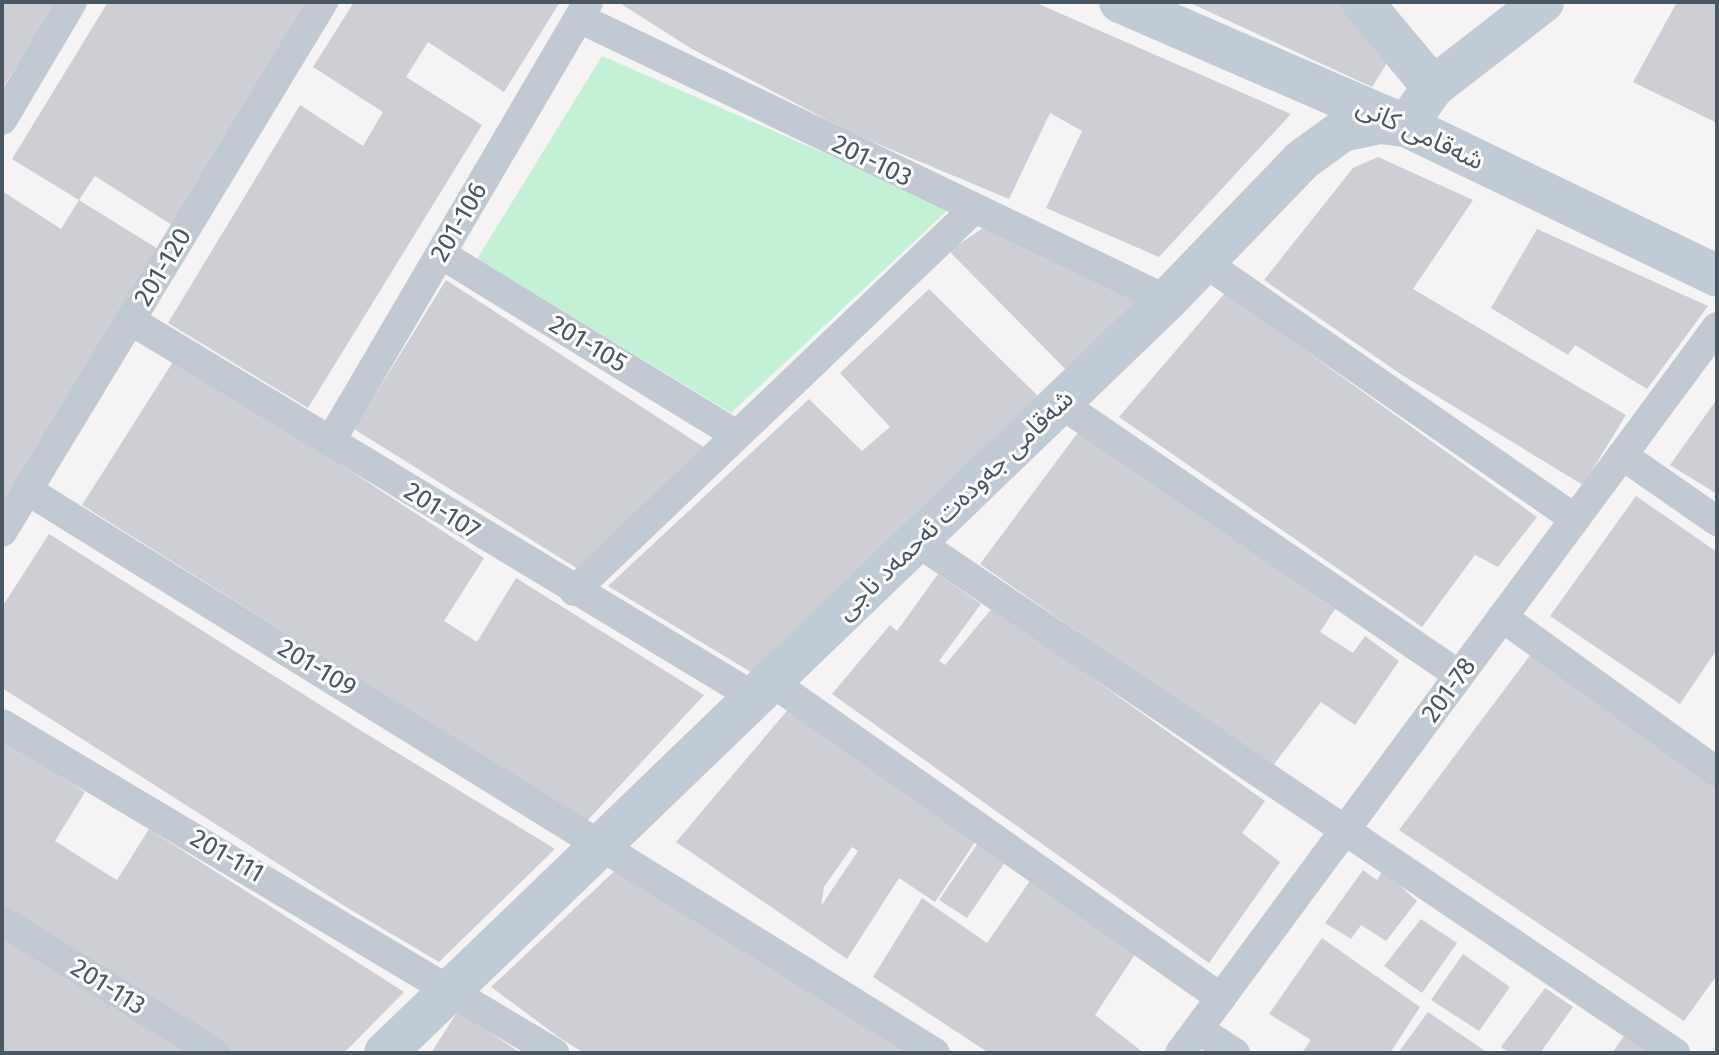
<!DOCTYPE html>
<html>
<head>
<meta charset="utf-8">
<style>
  body { margin:0 }
  #map { position:relative; width:1719px; height:1055px; overflow:hidden; background:#f5f3f3; font-family:"Fira Sans","Noto Sans Arabic",sans-serif }
  div>[style] { position:absolute }
  .green>* { inset:0; background:#c3f1d5 }
  .building>* { inset:0; background:#cdcfd5 }
  .street>* { height:30px; margin:-15px; padding:0 15px; transform-origin:15px; border-radius:15px; background:#c1cad2 }
  .secondary>* { height:42px; margin:-21px; padding:0 21px; transform-origin:21px; border-radius:21px; background:#c1cbd6 }
  span { translate:-50% -50%; white-space:nowrap; text-align:center; line-height:1.15; -webkit-text-stroke:6px #fff; paint-order:stroke }
  .street-label { font-size:26px; color:#4a5661 }
  .frame { position:absolute; inset:0; border:4px solid #4a5661; pointer-events:none }
</style>
</head>
<body>
<div id="map">
  <div class="green">
    <i style="clip-path:polygon(602px 56px,950px 208px,731px 413px,477px 259px)"></i>
  </div>
  <div class="building">
    <i style="clip-path:polygon(2px 2px,57px 2px,2px 89px)"></i>
    <i style="clip-path:polygon(108px 2px,309px 2px,175px 227px,95px 176px,79px 200px,12px 159px)"></i>
    <i style="clip-path:polygon(354px 2px,560px 2px,504px 92px,428px 42px,406px 77px,482px 125px,308px 408px,168px 323px,300px 105px,363px 146px,383px 112px,313px 67px)"></i>
    <i style="clip-path:polygon(618px 2px,1034px 2px,1291px 114px,1159px 257px,1046px 208px,1082px 131px,1050px 113px,1009px 199px,854px 134px,692px 49px)"></i>
    <i style="clip-path:polygon(1188px 2px,1341px 2px,1390px 58px,1372px 87px)"></i>
    <i style="clip-path:polygon(1677px 2px,1717px 2px,1717px 123px,1633px 82px)"></i>
    <i style="clip-path:polygon(1378px 157px,1473px 200px,1413px 289px,1626px 415px,1583px 485px,1402px 375px,1264px 280px,1353px 168px)"></i>
    <i style="clip-path:polygon(2px 191px,61px 229px,79px 200px,158px 249px,2px 513px)"></i>
    <i style="clip-path:polygon(989px 224px,1154px 306px,1078px 382px,949px 251px)"></i>
    <i style="clip-path:polygon(1537px 229px,1708px 306px,1647px 389px,1575px 345px,1568px 355px,1491px 308px)"></i>
    <i style="clip-path:polygon(446px 280px,705px 448px,578px 569px,354px 429px)"></i>
    <i style="clip-path:polygon(929px 289px,1046px 404px,764px 680px,608px 586px,809px 399px,862px 451px,890px 427px,840px 373px)"></i>
    <i style="clip-path:polygon(1225px 293px,1537px 517px,1498px 567px,1475px 555px,1422px 627px,1119px 417px)"></i>
    <i style="clip-path:polygon(176px 357px,484px 558px,444px 621px,477px 642px,516px 578px,704px 695px,587px 821px,82px 505px)"></i>
    <i style="clip-path:polygon(1717px 399px,1717px 494px,1670px 465px)"></i>
    <i style="clip-path:polygon(1079px 431px,1335px 609px,1320px 632px,1353px 653px,1365px 636px,1399px 661px,1355px 725px,1321px 702px,1272px 767px,980px 564px)"></i>
    <i style="clip-path:polygon(1636px 496px,1717px 552px,1717px 649px,1680px 704px,1550px 616px)"></i>
    <i style="clip-path:polygon(49px 534px,360px 730px,555px 849px,439px 962px,346px 907px,2px 688px,2px 607px)"></i>
    <i style="clip-path:polygon(938px 574px,981px 604px,939px 661px,945px 665px,993px 607px,1265px 801px,1242px 833px,1280px 862px,1209px 963px,832px 694px,890px 625px,897px 631px)"></i>
    <i style="clip-path:polygon(1531px 654px,1717px 788px,1717px 975px,1684px 1021px,1399px 830px)"></i>
    <i style="clip-path:polygon(evenodd,791px 706px,979px 836px,935px 902px,899px 878px,847px 959px,676px 842px,791px 706px,852px 847px,858px 851px,821px 906px,824px 887px,852px 847px)"></i>
    <i style="clip-path:polygon(2px 738px,85px 792px,55px 841px,107px 874px,117px 880px,149px 829px,404px 992px,344px 1053px,235px 1053px,110px 976px,2px 907px)"></i>
    <i style="clip-path:polygon(978px 843px,1005px 862px,967px 918px,939px 900px)"></i>
    <i style="clip-path:polygon(622px 864px,918px 1053px,584px 1053px,560px 1038px,491px 987px)"></i>
    <i style="clip-path:polygon(1363px 870px,1377px 880px,1383px 870px,1417px 901px,1386px 941px,1361px 925px,1351px 939px,1325px 923px)"></i>
    <i style="clip-path:polygon(1032px 878px,1138px 950px,1095px 1015px,1144px 1053px,989px 1053px,873px 977px,922px 898px,987px 943px)"></i>
    <i style="clip-path:polygon(1421px 919px,1457px 943px,1422px 993px,1384px 966px)"></i>
    <i style="clip-path:polygon(2px 934px,194px 1053px,2px 1053px)"></i>
    <i style="clip-path:polygon(1322px 938px,1420px 1007px,1390px 1053px,1302px 1053px,1311px 1040px,1269px 1014px)"></i>
    <i style="clip-path:polygon(1463px 954px,1510px 987px,1479px 1031px,1431px 1000px)"></i>
    <i style="clip-path:polygon(1545px 988px,1573px 1007px,1540px 1053px,1509px 1053px,1501px 1047px)"></i>
    <i style="clip-path:polygon(458px 1011px,521px 1053px,431px 1053px)"></i>
    <i style="clip-path:polygon(1428px 1012px,1472px 1042px,1488px 1053px,1398px 1053px)"></i>
    <i style="clip-path:polygon(1628px 1030px,1663px 1053px,1612px 1053px)"></i>
  </div>
  <div class="street">
    <i style="left:579px;top:18px;width:652px;rotate:25.62deg"></i>
    <i style="left:2px;top:120px;width:137px;rotate:-59.3deg"></i>
    <i style="left:441px;top:254px;width:346px;rotate:31.5deg"></i>
    <i style="left:1204px;top:262px;width:451px;rotate:34.7deg"></i>
    <i style="left:130px;top:320px;width:731px;rotate:31.13deg"></i>
    <i style="left:1060px;top:403px;width:483px;rotate:34.3deg"></i>
    <i style="left:330px;top:442px;width:510px;rotate:-59.61deg"></i>
    <i style="left:1622px;top:455px;width:116px;rotate:34.8deg"></i>
    <i style="left:27px;top:490px;width:1068px;rotate:31.8deg"></i>
    <i style="left:2px;top:532px;width:620px;rotate:-58.8deg"></i>
    <i style="left:916px;top:541px;width:916px;rotate:34deg"></i>
    <i style="left:574px;top:591px;width:552px;rotate:-43.68deg"></i>
    <i style="left:1502px;top:617px;width:265px;rotate:35.8deg"></i>
    <i style="left:772px;top:682px;width:549px;rotate:35.14deg"></i>
    <i style="left:2px;top:724px;width:643px;rotate:30.8deg"></i>
    <i style="left:2px;top:921px;width:251px;rotate:31.8deg"></i>
    <i style="left:1198px;top:1029px;width:44px;rotate:33deg"></i>
    <i style="left:1180px;top:1053px;width:903px;rotate:-53.51deg"></i>
  </div>
  <div class="secondary">
    <i style="left:1120px;top:2px;width:312px;rotate:23.4deg"></i>
    <i style="left:1406px;top:126px;width:345px;rotate:25.7deg"></i>
    <i style="left:1362px;top:2px;width:111px;rotate:50.1deg"></i>
    <i style="left:385px;top:1053px;width:1086px;rotate:-43.92deg"></i>
    <i style="left:1167px;top:300px;width:194px;rotate:-46deg"></i>
    <i style="left:1302px;top:160px;width:49px;rotate:-35.9deg"></i>
    <i style="left:1342px;top:131px;width:40px;rotate:-12deg"></i>
    <i style="left:1381px;top:123px;width:25px;rotate:7deg"></i>
    <i style="left:1406px;top:126px;width:47px;rotate:-55.3deg"></i>
    <i style="left:1433px;top:87px;width:139px;rotate:-37.7deg"></i>
  </div>
  <div class="street-label">
    <span style="left:1420px;top:134px;rotate:25deg">شەقامی کانی</span>
    <span style="left:872px;top:161px;rotate:26deg">201-103</span>
    <span style="left:459px;top:222px;rotate:-60deg">201-106</span>
    <span style="left:163px;top:267px;rotate:-59deg">201-120</span>
    <span style="left:588px;top:344px;rotate:31deg">201-105</span>
    <span style="left:955px;top:505px;rotate:-44deg">شەقامی جەودەت ئەحمەد ناجی</span>
    <span style="left:442px;top:511px;rotate:32deg">201-107</span>
    <span style="left:317px;top:668px;rotate:31deg">201-109</span>
    <span style="left:1449px;top:690px;rotate:-54deg">201-78</span>
    <span style="left:227px;top:856px;rotate:30deg">201-111</span>
    <span style="left:108px;top:987px;rotate:32deg">201-113</span>
  </div>
  <div class="frame"></div>
</div>
</body>
</html>
